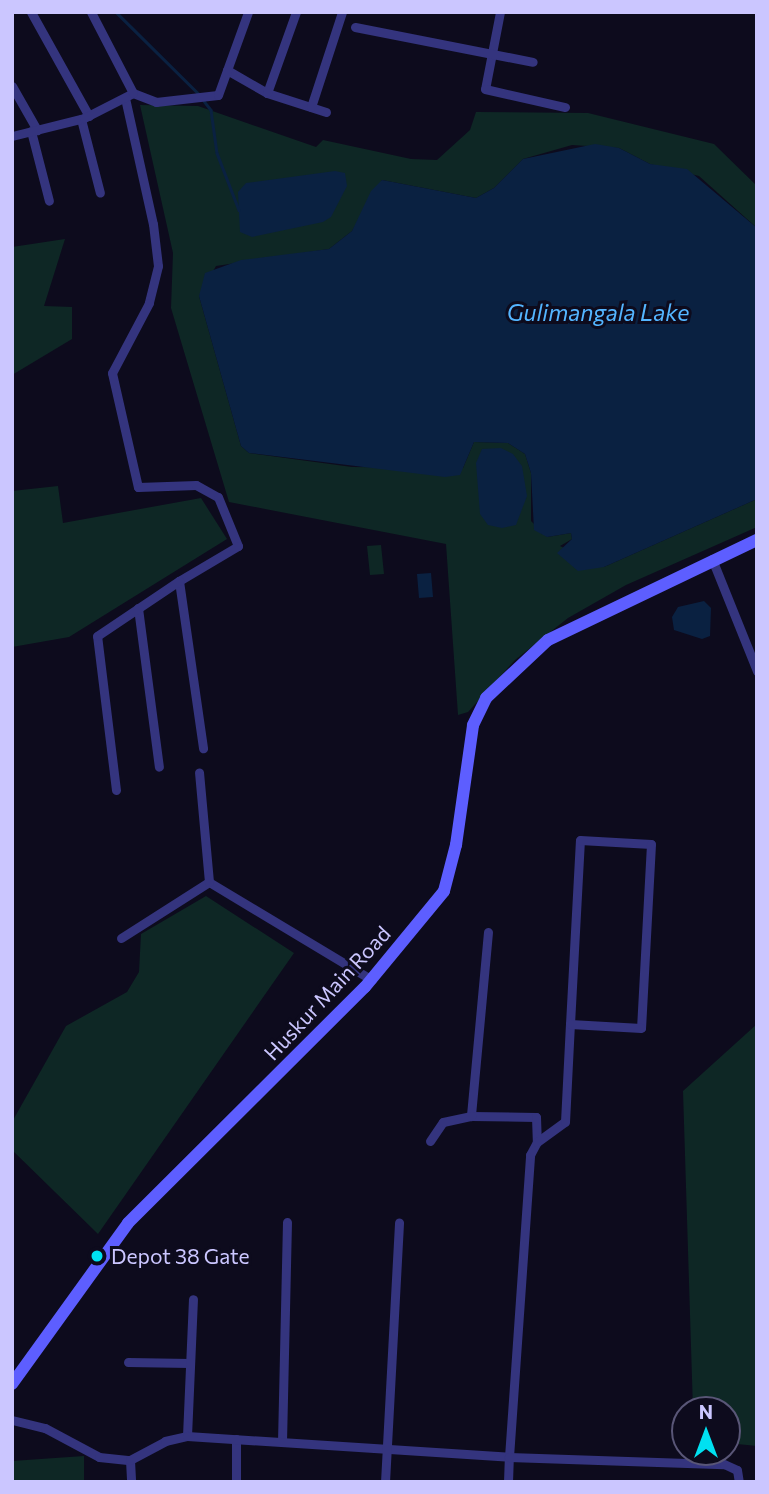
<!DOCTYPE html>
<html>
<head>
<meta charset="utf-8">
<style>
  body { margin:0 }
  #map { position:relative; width:769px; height:1494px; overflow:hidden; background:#0d0b1d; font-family:Commissioner,sans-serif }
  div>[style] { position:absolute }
  .green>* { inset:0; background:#0e2725 }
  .water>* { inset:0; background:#0a2141 }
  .stream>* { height:2.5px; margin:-1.25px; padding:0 1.25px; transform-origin:1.25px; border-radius:1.25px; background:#0a2141 }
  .minor>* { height:9px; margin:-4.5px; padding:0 4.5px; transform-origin:4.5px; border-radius:4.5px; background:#34347e }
  .secondary>* { height:12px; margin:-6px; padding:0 6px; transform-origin:6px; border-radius:6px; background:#5d5eff }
  .dots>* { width:19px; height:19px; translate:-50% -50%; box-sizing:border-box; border:4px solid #0d0b1d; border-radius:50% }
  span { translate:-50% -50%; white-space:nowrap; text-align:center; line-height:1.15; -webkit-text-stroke:6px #0d0b1d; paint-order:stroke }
  .street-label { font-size:21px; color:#cbc6ff }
  .poi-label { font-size:21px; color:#cbc6ff }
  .left { translate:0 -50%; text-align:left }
  .water-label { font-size:23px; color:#54b5ff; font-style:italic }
  .frame { position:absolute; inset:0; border:14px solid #cbc6ff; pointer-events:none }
  .north { position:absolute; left:671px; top:1396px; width:70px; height:70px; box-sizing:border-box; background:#0d0b1d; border:2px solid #595677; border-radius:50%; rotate:0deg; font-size:19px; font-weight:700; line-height:28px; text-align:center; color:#cbc6ff }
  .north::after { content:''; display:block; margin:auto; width:24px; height:32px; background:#00e1f1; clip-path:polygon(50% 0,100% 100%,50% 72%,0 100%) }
</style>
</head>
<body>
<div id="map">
  <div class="green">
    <i style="clip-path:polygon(140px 105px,198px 106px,316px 147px,323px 140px,411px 159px,437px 160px,470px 130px,476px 112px,588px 113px,714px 144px,757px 186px,757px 228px,699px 176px,650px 164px,619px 148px,572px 145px,523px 159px,494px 188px,476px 198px,382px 180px,352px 231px,329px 249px,216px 266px,199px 296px,241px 446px,249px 453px,352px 467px,463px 468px,474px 442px,508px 443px,525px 454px,531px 473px,531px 521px,547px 537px,571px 533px,572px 539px,560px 546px,604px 567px,757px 499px,757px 527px,626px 585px,568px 618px,515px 660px,468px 712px,458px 715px,446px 544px,229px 502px,171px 308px,173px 253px)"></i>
    <i style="clip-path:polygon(65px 239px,44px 306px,72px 307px,72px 339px,12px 375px,12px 247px)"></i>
    <i style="clip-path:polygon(58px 486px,63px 523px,201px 498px,227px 539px,69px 637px,12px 647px,12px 491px)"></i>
    <i style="clip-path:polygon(381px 545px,384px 574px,370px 575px,367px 546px)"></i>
    <i style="clip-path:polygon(206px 896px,294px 953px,98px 1234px,12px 1150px,12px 1122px,66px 1026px,127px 992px,139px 972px,141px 934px)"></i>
    <i style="clip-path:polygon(757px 1024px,757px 1446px,727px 1443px,727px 1410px,693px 1410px,683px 1091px)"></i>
    <i style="clip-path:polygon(84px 1456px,84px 1482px,12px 1482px,12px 1461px)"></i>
  </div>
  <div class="water">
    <i style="clip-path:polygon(595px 144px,619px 148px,650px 164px,687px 169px,757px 228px,757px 499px,604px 567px,578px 571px,557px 553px,572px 539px,571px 533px,547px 537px,534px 530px,531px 473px,525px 454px,508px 443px,474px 442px,460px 475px,445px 477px,249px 453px,241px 446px,199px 296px,205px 273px,241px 260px,329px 249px,352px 231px,371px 191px,382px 180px,476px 198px,494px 188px,523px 159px)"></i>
    <i style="clip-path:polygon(335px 171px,345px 173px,347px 186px,331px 217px,323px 222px,252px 237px,240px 232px,238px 192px,246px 183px)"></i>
    <i style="clip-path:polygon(501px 448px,513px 454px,522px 466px,527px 496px,516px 525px,502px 528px,488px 525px,480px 514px,476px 463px,482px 449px)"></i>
    <i style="clip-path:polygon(431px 573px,433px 597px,419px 598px,417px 574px)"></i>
    <i style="clip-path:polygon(704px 601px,711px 608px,710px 636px,702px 639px,674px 630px,672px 617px,678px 607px)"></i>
  </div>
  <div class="stream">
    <i style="left:116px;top:12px;width:118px;rotate:44.7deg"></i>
    <i style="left:204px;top:101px;width:11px;rotate:52deg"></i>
    <i style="left:211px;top:110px;width:43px;rotate:82.1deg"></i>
    <i style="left:217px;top:153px;width:61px;rotate:68.9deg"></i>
  </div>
  <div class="minor">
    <i style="left:31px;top:12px;width:119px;rotate:60.9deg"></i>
    <i style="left:500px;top:12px;width:78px;rotate:101deg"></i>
    <i style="left:485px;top:89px;width:82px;rotate:12.7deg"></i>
    <i style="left:355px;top:27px;width:181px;rotate:11.1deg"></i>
    <i style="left:227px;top:70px;width:46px;rotate:29.9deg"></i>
    <i style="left:267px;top:93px;width:62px;rotate:17.9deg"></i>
    <i style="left:12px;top:86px;width:51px;rotate:60.4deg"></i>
    <i style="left:133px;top:93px;width:25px;rotate:21deg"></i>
    <i style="left:156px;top:102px;width:62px;rotate:-6.4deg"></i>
    <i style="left:218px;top:95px;width:88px;rotate:-70.1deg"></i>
    <i style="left:267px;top:93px;width:86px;rotate:-70.3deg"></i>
    <i style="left:125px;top:98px;width:129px;rotate:77.5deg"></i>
    <i style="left:153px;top:224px;width:42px;rotate:83.2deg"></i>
    <i style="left:158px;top:266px;width:38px;rotate:104deg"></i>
    <i style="left:149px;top:303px;width:79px;rotate:117.9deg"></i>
    <i style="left:112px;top:373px;width:117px;rotate:77.2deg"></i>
    <i style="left:138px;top:487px;width:58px;rotate:-2deg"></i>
    <i style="left:196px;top:485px;width:25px;rotate:29deg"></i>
    <i style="left:218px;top:497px;width:53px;rotate:67.8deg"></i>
    <i style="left:238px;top:546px;width:69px;rotate:149.3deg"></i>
    <i style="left:179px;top:581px;width:169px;rotate:81.8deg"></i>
    <i style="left:311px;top:107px;width:100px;rotate:-71.9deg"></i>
    <i style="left:81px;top:119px;width:76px;rotate:75.6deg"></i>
    <i style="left:31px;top:131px;width:72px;rotate:75.6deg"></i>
    <i style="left:12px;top:136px;width:74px;rotate:-14deg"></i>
    <i style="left:84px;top:118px;width:55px;rotate:-27deg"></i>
    <i style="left:133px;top:93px;width:91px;rotate:-117.4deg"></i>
    <i style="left:712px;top:559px;width:121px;rotate:68.1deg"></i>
    <i style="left:138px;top:608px;width:160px;rotate:82.5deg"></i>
    <i style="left:116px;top:790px;width:155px;rotate:-97deg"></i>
    <i style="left:97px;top:636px;width:99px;rotate:-33.9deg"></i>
    <i style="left:209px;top:882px;width:190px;rotate:31deg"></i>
    <i style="left:488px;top:932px;width:185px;rotate:95.3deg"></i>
    <i style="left:471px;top:1116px;width:65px;rotate:0.9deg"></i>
    <i style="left:536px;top:1117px;width:25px;rotate:88deg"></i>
    <i style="left:121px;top:938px;width:104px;rotate:-32.5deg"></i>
    <i style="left:209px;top:882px;width:110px;rotate:-95.2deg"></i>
    <i style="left:430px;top:1141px;width:23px;rotate:-56deg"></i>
    <i style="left:443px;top:1122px;width:29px;rotate:-12deg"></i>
    <i style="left:128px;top:1362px;width:62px;rotate:0.9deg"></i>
    <i style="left:12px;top:1420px;width:34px;rotate:14deg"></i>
    <i style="left:45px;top:1428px;width:61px;rotate:28.2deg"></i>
    <i style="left:99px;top:1457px;width:31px;rotate:6deg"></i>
    <i style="left:130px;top:1460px;width:22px;rotate:87deg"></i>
    <i style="left:187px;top:1436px;width:137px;rotate:-87.5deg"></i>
    <i style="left:236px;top:1439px;width:43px;rotate:90deg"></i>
    <i style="left:282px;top:1442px;width:220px;rotate:-88.7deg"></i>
    <i style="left:130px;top:1460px;width:40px;rotate:-28deg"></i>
    <i style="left:165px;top:1441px;width:23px;rotate:-13deg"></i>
    <i style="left:187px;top:1436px;width:323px;rotate:3.7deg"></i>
    <i style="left:509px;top:1457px;width:303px;rotate:-86deg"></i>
    <i style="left:530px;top:1155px;width:15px;rotate:-62deg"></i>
    <i style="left:537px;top:1142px;width:34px;rotate:-36deg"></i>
    <i style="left:565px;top:1122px;width:98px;rotate:-87.1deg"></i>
    <i style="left:570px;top:1024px;width:184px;rotate:-86.9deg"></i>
    <i style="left:580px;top:840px;width:71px;rotate:3.2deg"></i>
    <i style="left:651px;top:844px;width:184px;rotate:93.1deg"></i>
    <i style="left:641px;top:1028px;width:71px;rotate:-176.8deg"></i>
    <i style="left:385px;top:1482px;width:260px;rotate:-86.9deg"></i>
    <i style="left:508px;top:1482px;width:25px;rotate:-88deg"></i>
    <i style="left:509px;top:1457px;width:215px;rotate:1.9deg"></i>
    <i style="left:724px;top:1464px;width:14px;rotate:25deg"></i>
    <i style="left:737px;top:1470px;width:12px;rotate:81deg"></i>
  </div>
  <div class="secondary">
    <i style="left:12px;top:1384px;width:198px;rotate:-54.2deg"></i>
    <i style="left:128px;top:1223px;width:334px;rotate:-44.9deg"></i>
    <i style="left:365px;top:987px;width:124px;rotate:-50.5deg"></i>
    <i style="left:444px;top:891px;width:48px;rotate:-75.4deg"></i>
    <i style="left:456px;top:845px;width:121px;rotate:-81.9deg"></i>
    <i style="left:473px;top:725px;width:30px;rotate:-64deg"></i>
    <i style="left:486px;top:698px;width:85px;rotate:-43.1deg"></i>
    <i style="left:548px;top:640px;width:232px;rotate:-25.6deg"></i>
  </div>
  <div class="dots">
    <i style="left:97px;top:1256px;background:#00e1f1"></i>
  </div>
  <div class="street-label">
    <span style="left:327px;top:993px;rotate:-47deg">Huskur Main Road</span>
  </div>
  <div class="poi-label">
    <span class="left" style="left:111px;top:1256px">Depot 38 Gate</span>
  </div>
  <div class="water-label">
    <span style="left:598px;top:312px">Gulimangala Lake</span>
  </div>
  <div class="frame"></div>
  <div class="north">N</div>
</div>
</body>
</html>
